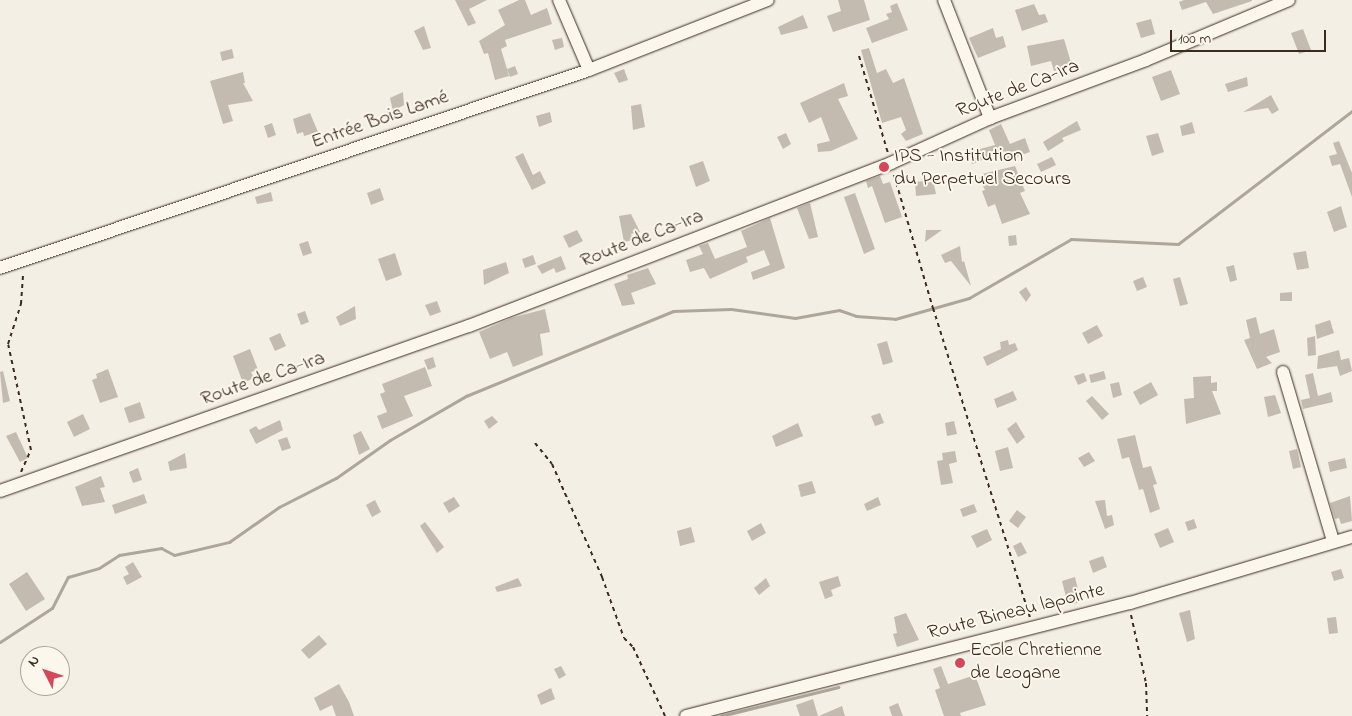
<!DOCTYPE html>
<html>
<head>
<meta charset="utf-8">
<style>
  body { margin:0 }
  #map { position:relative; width:1352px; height:716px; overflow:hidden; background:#f3efe4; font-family:"Indie Flower",sans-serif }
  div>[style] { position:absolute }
  .stream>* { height:3px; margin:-1.5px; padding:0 1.5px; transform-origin:1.5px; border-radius:1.5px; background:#afa69a }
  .building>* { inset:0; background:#c3bbb0 }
  .path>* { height:2px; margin-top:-1px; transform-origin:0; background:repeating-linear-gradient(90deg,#3b2a1e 0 4px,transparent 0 8px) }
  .roads { filter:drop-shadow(0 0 1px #3b2a1e) drop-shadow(0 0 1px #3b2a1e) }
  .street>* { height:12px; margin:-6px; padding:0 6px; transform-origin:6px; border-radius:6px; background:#fbf7ec }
  .dots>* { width:14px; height:14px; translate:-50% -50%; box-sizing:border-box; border:2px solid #fbf7ec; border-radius:50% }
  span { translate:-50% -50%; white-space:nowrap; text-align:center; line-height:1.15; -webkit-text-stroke:4px #fbf7ec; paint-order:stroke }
  .street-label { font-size:20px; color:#3b2a1e }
  .poi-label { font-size:20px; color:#3b2a1e }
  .left { translate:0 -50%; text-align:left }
  .north { position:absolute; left:20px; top:646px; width:50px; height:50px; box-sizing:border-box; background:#fbf7ec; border:1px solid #aea59a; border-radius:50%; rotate:311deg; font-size:14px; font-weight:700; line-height:20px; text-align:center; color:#3b2a1e }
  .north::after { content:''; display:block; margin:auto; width:18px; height:22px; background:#d1495b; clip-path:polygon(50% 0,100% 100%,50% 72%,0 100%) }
  .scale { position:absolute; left:1170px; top:30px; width:156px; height:22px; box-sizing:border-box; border:2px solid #3b2a1e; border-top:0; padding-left:6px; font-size:15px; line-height:18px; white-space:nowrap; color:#3b2a1e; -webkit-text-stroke:4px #fbf7ec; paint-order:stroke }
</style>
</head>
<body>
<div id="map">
  <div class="stream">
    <i style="left:0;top:642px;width:62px;rotate:-33.2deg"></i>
    <i style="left:52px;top:608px;width:35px;rotate:-63deg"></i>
    <i style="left:68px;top:577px;width:32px;rotate:-16deg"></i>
    <i style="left:99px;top:568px;width:24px;rotate:-33deg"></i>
    <i style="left:119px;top:555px;width:43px;rotate:-9.5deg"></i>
    <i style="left:161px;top:548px;width:15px;rotate:28deg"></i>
    <i style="left:174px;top:555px;width:57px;rotate:-13.3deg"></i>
    <i style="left:229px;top:542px;width:61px;rotate:-35deg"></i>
    <i style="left:279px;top:507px;width:64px;rotate:-27deg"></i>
    <i style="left:336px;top:478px;width:66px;rotate:-35.1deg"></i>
    <i style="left:390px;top:440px;width:88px;rotate:-30.1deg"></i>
    <i style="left:466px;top:396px;width:224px;rotate:-22.3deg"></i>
    <i style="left:673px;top:311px;width:58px;rotate:-2deg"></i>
    <i style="left:731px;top:309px;width:65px;rotate:8deg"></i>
    <i style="left:795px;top:318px;width:45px;rotate:-10.3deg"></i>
    <i style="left:839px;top:310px;width:18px;rotate:19deg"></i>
    <i style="left:856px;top:316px;width:39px;rotate:4deg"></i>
    <i style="left:895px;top:319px;width:77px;rotate:-15.8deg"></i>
    <i style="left:969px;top:298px;width:118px;rotate:-30deg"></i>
    <i style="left:1071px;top:239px;width:107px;rotate:2.7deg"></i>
    <i style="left:1178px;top:244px;width:219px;rotate:-37.4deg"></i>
    <i style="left:721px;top:716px;width:121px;rotate:-13.9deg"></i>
  </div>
  <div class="building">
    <i style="clip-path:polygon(455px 0,487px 0,469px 9px,476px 23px,468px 26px)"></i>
    <i style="clip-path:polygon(519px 0,525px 0,531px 15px,547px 8px,552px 24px,505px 40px,507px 46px,501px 49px,507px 69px,515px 66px,518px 74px,510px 77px,507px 69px,509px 76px,495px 80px,488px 53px,484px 54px,479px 41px,505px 25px,498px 10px)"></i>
    <i style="clip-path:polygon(838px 0,864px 0,870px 20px,833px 32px,827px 16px,841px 11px)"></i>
    <i style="clip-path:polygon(1184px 0,1252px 0,1252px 1px,1213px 14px,1206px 2px,1182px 10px,1179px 2px)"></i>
    <i style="clip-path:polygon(897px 3px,908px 30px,872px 43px,866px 28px,889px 19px,886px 14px,892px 12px,890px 6px)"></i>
    <i style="clip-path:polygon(1034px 4px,1039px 15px,1045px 14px,1048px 22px,1022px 31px,1015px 10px)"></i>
    <i style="clip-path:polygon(803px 15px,808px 28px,781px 35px,778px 27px)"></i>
    <i style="clip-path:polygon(1151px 19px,1155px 34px,1141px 38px,1136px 23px)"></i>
    <i style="clip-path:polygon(424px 26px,431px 48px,423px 50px,414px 31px)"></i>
    <i style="clip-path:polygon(993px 28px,996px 38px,1003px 36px,1006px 47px,978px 58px,969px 38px)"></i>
    <i style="clip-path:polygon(1303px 29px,1311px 50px,1299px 54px,1291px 33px)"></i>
    <i style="clip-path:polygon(562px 38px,564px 47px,555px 50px,552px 40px)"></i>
    <i style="clip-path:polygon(1064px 39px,1072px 66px,1054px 71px,1051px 61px,1031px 66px,1027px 46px)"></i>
    <i style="clip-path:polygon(869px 48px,877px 73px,886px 69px,893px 83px,904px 78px,923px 134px,906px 141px,901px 134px,906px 130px,901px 117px,882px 123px,861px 50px)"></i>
    <i style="clip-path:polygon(232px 49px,234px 58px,222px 61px,220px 52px)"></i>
    <i style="clip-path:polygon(624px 69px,628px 80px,619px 83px,614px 73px)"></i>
    <i style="clip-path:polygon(1171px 70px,1180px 94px,1161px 101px,1152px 77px)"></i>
    <i style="clip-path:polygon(243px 72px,245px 83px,243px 83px,253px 101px,228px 105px,233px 121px,223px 124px,210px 81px)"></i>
    <i style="clip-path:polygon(1247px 77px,1248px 86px,1228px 92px,1225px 84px)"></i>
    <i style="clip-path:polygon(844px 83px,848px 96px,838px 99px,858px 139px,831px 151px,818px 152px,817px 144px,830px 141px,821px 117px,809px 123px,800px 103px)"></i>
    <i style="clip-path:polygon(403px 92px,404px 105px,393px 111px,390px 98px)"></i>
    <i style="clip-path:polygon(1271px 95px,1279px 110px,1272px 114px,1268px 108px,1243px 112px)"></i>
    <i style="clip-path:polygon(641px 104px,645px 127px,633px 130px,631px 106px)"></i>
    <i style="clip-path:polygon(550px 112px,552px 122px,539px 127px,536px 116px)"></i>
    <i style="clip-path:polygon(310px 113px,318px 132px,304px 136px,303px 132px,297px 134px,293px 119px)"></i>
    <i style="clip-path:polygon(1077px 121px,1081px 130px,1062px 138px,1064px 141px,1048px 151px,1043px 142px)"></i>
    <i style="clip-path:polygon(1192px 122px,1195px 133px,1182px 136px,1180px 126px)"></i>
    <i style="clip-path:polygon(272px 123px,276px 135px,268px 138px,264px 126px)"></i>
    <i style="clip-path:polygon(1001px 124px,1010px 144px,1025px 138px,1030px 152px,1008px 160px,1005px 151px,972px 164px,969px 152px,995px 145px,989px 130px)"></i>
    <i style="clip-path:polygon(786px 133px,791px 144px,783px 149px,777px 137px)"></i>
    <i style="clip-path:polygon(1158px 133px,1164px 152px,1152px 156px,1146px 136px)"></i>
    <i style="clip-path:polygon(1339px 141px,1352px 173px,1352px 197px,1340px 164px,1332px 166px,1329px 156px,1337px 154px,1333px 143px)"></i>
    <i style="clip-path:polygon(523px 153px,533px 175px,540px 171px,546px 183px,532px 190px,515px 157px)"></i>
    <i style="clip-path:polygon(1052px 157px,1056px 165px,1041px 172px,1037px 164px)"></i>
    <i style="clip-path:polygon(703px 161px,710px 181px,696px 187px,689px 166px)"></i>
    <i style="clip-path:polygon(1015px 166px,1025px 191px,1020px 193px,1030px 214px,1002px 224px,995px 204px,988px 207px,982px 191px,985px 190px,979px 178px,982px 174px)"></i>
    <i style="clip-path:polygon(880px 176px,883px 184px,890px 182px,902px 217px,885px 223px,872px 186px,868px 188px,866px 181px)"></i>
    <i style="clip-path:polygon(933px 180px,936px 194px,916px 196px,915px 182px)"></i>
    <i style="clip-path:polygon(380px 188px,384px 200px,371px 205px,367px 193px)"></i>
    <i style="clip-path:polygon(271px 192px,273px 201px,257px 204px,255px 197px)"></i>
    <i style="clip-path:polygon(855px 193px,875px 249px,864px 254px,844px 197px)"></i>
    <i style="clip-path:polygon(810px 203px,818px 237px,809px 239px,797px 208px)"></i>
    <i style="clip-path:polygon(1341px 206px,1347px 227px,1334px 232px,1327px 212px)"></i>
    <i style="clip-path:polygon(631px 214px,640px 232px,631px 234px,633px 240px,624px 242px,619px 216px)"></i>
    <i style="clip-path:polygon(770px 218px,785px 268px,753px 280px,751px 272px,770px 265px,764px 250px,746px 257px,748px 262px,710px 279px,704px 268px,690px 272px,686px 260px,703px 254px,699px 246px,708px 243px,715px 259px,747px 247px,741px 231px)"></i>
    <i style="clip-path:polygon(577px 230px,583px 241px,569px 248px,563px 236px)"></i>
    <i style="clip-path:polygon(926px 230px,942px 230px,925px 242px)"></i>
    <i style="clip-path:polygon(1016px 235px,1017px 245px,1009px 246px,1008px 236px)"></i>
    <i style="clip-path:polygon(308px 241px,312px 253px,303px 256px,299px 244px)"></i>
    <i style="clip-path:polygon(960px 246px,962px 262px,964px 261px,971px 286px,951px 261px,945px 263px,941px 255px)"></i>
    <i style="clip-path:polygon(1306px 251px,1309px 268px,1297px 270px,1293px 253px)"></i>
    <i style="clip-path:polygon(395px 253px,402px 275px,386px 281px,378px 259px)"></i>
    <i style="clip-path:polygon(533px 255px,536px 264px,525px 268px,522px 259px)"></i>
    <i style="clip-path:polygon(561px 256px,566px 269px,556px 273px,554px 268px,542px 274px,537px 266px)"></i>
    <i style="clip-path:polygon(506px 262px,509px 273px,484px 285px,483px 270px)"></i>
    <i style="clip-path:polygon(1234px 265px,1237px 280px,1230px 282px,1226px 267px)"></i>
    <i style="clip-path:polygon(648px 268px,656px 284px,631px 293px,635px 304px,622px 306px,614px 284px,628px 279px,627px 275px)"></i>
    <i style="clip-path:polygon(1143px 277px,1147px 287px,1137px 291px,1133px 281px)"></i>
    <i style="clip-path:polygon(1180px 277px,1188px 304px,1180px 306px,1173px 279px)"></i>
    <i style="clip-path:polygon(1026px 287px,1031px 295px,1026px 302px,1019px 292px)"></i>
    <i style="clip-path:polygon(1292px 292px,1292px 301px,1280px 301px,1280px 293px)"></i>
    <i style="clip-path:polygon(437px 301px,441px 312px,430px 316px,425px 305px)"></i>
    <i style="clip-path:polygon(355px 306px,356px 319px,340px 326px,336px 317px)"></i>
    <i style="clip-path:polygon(545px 309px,550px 332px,540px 334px,543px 355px,513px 367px,507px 352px,490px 359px,479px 332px,511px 318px)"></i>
    <i style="clip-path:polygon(305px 311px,309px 322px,301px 325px,297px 314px)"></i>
    <i style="clip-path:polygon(1256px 317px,1260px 334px,1274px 329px,1280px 352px,1266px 357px,1272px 363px,1257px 369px,1244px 340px,1250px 338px,1246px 320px)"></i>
    <i style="clip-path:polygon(1330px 320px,1334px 333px,1317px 339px,1315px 325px)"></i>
    <i style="clip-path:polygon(1097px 325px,1103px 336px,1088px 344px,1082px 333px)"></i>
    <i style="clip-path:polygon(280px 333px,286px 346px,275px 351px,269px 338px)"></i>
    <i style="clip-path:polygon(1315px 336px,1316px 355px,1308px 356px,1307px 338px)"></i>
    <i style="clip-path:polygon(1008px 340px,1009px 345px,1015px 343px,1018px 350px,987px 366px,983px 357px,1001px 349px,1000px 342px)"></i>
    <i style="clip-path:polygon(887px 341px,893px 362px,883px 365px,877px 344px)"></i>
    <i style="clip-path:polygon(250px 349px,258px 370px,251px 372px,254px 378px,243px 383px,233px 356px)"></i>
    <i style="clip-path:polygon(1339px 350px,1341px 360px,1349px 358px,1352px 371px,1340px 376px,1337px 366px,1317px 369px,1318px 356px)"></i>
    <i style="clip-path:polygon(433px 357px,436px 367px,428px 370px,424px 360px)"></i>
    <i style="clip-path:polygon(425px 367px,432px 386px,404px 396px,413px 416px,382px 429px,377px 416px,387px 412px,380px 394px,385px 392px,382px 384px)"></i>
    <i style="clip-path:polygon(108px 369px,118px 397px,100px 403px,92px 380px,97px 378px,96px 374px)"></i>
    <i style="clip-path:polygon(3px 371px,10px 401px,3px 403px,0 372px)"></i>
    <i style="clip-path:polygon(1104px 371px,1106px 379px,1091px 383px,1089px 375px)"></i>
    <i style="clip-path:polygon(1084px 373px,1087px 381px,1078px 385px,1074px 376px)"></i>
    <i style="clip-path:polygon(1313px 373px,1318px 396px,1331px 392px,1333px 402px,1303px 409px,1301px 400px,1310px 398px,1305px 375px)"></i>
    <i style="clip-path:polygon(1211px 376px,1211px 383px,1217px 382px,1217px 391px,1212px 391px,1221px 414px,1186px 424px,1184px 399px,1194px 398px,1193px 377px)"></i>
    <i style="clip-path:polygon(1119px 382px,1122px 395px,1113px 398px,1110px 384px)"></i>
    <i style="clip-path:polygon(1151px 382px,1158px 395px,1140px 405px,1133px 392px)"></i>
    <i style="clip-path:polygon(1013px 391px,1017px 400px,997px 408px,994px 399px)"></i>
    <i style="clip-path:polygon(1275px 395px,1281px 413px,1268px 417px,1264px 397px)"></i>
    <i style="clip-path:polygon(1092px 396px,1109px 414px,1102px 420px,1086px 401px)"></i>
    <i style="clip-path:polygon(140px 402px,145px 418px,129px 423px,124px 408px)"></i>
    <i style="clip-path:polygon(880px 413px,884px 423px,875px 426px,871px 416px)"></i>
    <i style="clip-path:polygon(83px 414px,90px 429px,74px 437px,67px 422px)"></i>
    <i style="clip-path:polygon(492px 416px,498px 422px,489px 429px,484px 421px)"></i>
    <i style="clip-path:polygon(280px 420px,283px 430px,256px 444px,249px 430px,256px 426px,259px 430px)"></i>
    <i style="clip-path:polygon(954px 421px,957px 434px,947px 436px,945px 423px)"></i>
    <i style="clip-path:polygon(1016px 422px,1025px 437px,1017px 444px,1007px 429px)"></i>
    <i style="clip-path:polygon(798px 423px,803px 436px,776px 447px,772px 436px)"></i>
    <i style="clip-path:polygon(361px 431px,370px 449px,359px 455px,353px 435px)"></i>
    <i style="clip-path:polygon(16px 432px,28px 458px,20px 462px,6px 436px)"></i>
    <i style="clip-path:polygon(1135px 435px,1143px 468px,1151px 466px,1157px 484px,1153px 485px,1160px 509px,1150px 513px,1143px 489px,1139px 490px,1129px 457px,1122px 459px,1117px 439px)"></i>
    <i style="clip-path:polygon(287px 437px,291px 448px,282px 451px,278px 440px)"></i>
    <i style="clip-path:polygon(1008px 447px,1013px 468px,1000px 471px,995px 451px)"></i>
    <i style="clip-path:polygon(1297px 449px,1301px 467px,1293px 469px,1289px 451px)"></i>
    <i style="clip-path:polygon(955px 451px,957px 462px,949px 464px,953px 483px,941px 485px,937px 461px,943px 460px,942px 453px)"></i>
    <i style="clip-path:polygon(1089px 452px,1095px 461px,1084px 467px,1078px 458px)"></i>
    <i style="clip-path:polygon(185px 453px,187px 468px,170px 471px,168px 462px)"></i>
    <i style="clip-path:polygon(1345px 458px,1347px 468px,1330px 472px,1328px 462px)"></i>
    <i style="clip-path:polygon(138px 468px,142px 480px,133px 483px,129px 472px)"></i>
    <i style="clip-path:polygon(101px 476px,105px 487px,100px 488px,105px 502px,82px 506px,75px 487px)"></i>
    <i style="clip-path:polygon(812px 481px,816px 493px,801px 497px,798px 485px)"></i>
    <i style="clip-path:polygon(144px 494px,147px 503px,115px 514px,112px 505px)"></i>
    <i style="clip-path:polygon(1350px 496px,1352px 521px,1341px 524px,1339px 518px,1335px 519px,1330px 503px)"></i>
    <i style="clip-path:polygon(454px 497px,460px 506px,449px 513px,443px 503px)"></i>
    <i style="clip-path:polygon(878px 497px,881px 505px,867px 511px,864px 504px)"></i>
    <i style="clip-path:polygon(375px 500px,381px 512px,372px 517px,366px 505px)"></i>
    <i style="clip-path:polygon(1105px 500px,1107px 516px,1112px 515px,1114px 525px,1105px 529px,1095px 501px)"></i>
    <i style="clip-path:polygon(974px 504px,977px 512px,963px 517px,960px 509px)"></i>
    <i style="clip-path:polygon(1017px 510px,1026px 517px,1018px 528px,1009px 521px)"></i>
    <i style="clip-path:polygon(1194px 519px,1197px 528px,1188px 531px,1185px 522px)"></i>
    <i style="clip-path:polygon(425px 522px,444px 547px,437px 553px,420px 526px)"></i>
    <i style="clip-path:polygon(761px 523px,766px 533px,752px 541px,747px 531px)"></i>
    <i style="clip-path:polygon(691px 527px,695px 542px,680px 546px,677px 531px)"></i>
    <i style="clip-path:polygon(1168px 528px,1174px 542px,1160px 548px,1154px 534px)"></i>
    <i style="clip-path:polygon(987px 529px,992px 540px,977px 548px,971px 536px)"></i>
    <i style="clip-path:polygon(1021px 542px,1027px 553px,1018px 557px,1013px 546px)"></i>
    <i style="clip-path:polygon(1103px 556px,1107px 567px,1093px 573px,1089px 561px)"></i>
    <i style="clip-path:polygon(133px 562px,142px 577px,127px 585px,123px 577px,129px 574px,125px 567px)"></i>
    <i style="clip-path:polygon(1341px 569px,1344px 578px,1334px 581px,1331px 572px)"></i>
    <i style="clip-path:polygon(27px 572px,45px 599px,26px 611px,9px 584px)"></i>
    <i style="clip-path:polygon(838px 576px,841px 586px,831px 590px,833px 596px,825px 599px,819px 582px)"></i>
    <i style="clip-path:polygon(1075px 577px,1081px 602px,1068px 605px,1062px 581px)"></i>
    <i style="clip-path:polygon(518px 578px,522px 586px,497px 592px,495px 587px)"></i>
    <i style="clip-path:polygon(766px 578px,770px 586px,759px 595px,754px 588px)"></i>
    <i style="clip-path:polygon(1190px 610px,1195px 639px,1187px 642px,1179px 613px)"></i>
    <i style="clip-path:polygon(906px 613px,919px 640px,897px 647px,893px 634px,897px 633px,894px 617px)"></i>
    <i style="clip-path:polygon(1336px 617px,1338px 633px,1329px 634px,1327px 618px)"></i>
    <i style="clip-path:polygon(319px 635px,327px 644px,309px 659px,301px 650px)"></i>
    <i style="clip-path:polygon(561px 666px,566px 675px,559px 679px,554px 669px)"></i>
    <i style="clip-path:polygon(941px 666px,948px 684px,975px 675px,986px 705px,960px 713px,961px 716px,944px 716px,935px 690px,940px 688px,933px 669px)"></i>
    <i style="clip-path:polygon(339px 684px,349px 702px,354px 716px,336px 716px,332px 705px,320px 711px,314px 698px)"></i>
    <i style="clip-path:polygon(551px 688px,555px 699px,541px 705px,537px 695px)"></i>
    <i style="clip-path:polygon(813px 699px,818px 716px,800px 716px,796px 705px)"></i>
    <i style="clip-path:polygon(898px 703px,903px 716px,892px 716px,889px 707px)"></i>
    <i style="clip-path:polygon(842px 706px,845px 716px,819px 716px)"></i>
  </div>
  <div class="path">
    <i style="left:859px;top:56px;width:101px;rotate:73.4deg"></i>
    <i style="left:894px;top:175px;width:139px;rotate:73.7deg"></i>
    <i style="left:933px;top:308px;width:324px;rotate:72.6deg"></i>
    <i style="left:535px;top:443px;width:27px;rotate:51deg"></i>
    <i style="left:552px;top:464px;width:124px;rotate:66.1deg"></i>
    <i style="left:602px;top:577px;width:65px;rotate:70.2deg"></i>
    <i style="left:624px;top:638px;width:13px;rotate:45deg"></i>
    <i style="left:633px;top:647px;width:76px;rotate:65.1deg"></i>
    <i style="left:21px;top:472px;width:24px;rotate:-66deg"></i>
    <i style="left:31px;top:450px;width:108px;rotate:-102.2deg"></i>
    <i style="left:8px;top:344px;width:42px;rotate:-72deg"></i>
    <i style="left:21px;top:304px;width:31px;rotate:-86deg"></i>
    <i style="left:1131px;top:615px;width:70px;rotate:77.6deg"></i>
    <i style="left:1146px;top:683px;width:33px;rotate:88deg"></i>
  </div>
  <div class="roads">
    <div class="street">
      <i style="left:559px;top:0;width:76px;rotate:66.8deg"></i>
      <i style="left:944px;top:0;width:127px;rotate:68.7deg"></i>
      <i style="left:0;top:268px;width:621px;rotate:-18.58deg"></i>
      <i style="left:589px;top:70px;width:192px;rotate:-21.4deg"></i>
      <i style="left:1283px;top:372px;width:176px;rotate:73.5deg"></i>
      <i style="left:0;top:491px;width:497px;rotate:-19.4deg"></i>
      <i style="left:469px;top:326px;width:452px;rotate:-21.1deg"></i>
      <i style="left:891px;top:163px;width:109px;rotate:-24.4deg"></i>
      <i style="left:990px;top:118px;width:166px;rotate:-20.4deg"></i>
      <i style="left:1146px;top:60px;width:155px;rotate:-22.8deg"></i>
      <i style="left:686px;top:716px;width:458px;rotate:-14.3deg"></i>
      <i style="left:1130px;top:603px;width:232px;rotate:-16.6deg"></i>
    </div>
  </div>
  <div class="dots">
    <i style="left:884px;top:167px;background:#d1495b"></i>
    <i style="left:960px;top:663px;background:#d1495b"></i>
  </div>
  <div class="street-label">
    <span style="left:1018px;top:89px;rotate:-21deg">Route de Ca-Ira</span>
    <span style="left:380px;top:120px;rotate:-19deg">Entrée Bois Lamé</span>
    <span style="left:642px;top:239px;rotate:-21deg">Route de Ca-Ira</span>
    <span style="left:263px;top:379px;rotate:-19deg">Route de Ca-Ira</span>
    <span style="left:1016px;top:612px;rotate:-14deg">Route Bineau lapointe</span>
  </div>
  <div class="poi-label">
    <span class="left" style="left:894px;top:168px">IPS - Institution<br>du Perpetuel Secours</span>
    <span class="left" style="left:970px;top:662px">Ecole Chretienne<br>de Leogane</span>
  </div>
  <div class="north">N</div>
  <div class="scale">100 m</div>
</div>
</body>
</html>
